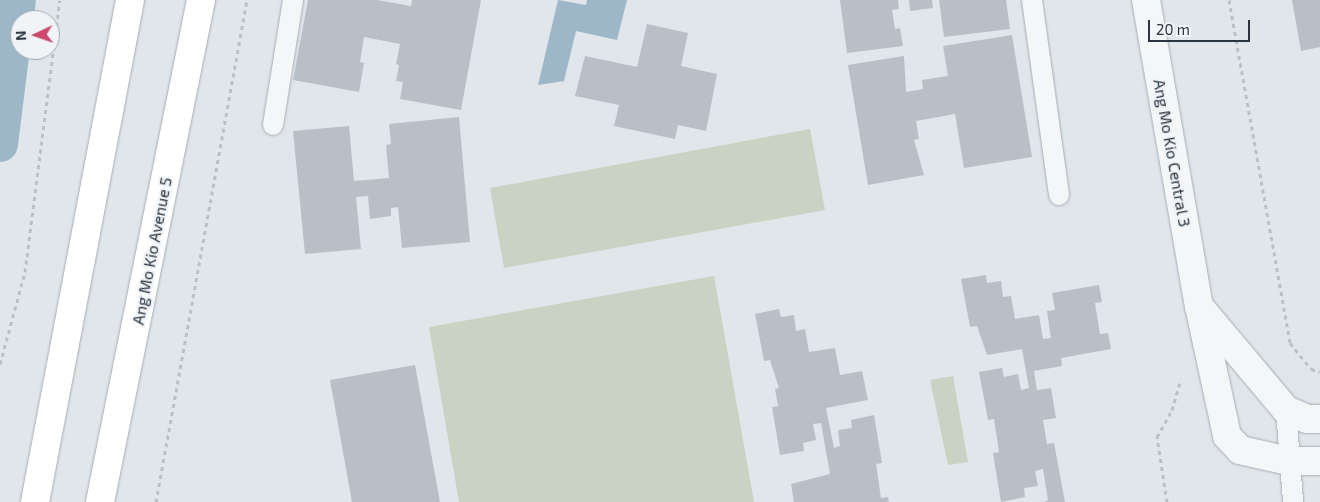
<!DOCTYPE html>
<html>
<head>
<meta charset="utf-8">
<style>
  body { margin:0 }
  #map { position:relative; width:1320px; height:502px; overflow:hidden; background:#e1e6ea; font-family:"Exo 2",sans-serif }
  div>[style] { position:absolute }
  .green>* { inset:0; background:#c9d3c3 }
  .water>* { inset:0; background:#9db7c9 }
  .canal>* { height:36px; margin:-18px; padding:0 18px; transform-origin:18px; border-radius:18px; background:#9db7c9 }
  .building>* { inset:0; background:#b9bfc6 }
  .path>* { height:3px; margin-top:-1.5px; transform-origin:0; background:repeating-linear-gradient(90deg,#bbc0c5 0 4px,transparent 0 8px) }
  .roads { filter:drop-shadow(0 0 1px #a6adb4) drop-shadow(0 0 1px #a6adb4) }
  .lane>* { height:20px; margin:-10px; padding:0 10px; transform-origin:10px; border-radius:10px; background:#f4f6f8 }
  .street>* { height:28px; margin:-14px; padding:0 14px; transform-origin:14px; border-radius:14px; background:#f4f6f8 }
  .primary>* { height:28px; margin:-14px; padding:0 14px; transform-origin:14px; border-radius:14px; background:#fff }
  span { translate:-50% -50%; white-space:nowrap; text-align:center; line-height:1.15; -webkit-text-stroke:4.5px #f1f4f7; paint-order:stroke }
  .street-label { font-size:16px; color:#2a3541 }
  .north { position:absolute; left:10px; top:10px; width:50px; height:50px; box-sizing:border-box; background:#f1f4f7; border:1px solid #a1a8ae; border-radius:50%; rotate:267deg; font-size:14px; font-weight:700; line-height:20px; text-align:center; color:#2a3541 }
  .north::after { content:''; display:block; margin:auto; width:18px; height:22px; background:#cb4a6c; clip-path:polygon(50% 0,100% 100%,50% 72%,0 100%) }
  .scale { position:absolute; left:1148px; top:20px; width:102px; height:22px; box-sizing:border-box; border:2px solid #2a3541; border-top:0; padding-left:6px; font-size:15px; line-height:18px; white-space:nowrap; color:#2a3541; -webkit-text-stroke:4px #f1f4f7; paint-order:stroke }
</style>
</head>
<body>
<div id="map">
  <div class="green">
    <i style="clip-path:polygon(810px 129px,825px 210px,504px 268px,490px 188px)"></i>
    <i style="clip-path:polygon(714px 276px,754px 502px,459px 502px,429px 327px)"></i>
    <i style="clip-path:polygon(953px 376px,968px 462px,948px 465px,930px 380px)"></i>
  </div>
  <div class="water">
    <i style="clip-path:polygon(558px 0,586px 5px,587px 0,627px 0,617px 40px,576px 31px,564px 81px,538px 85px)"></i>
  </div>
  <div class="canal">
    <i style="left:0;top:144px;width:145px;rotate:-82.9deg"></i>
  </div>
  <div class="building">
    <i style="clip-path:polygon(308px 0,377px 0,411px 6px,412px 0,481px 0,461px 110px,400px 99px,403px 82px,396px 81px,399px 65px,396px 64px,400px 44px,364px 37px,360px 62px,364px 63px,359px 92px,293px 80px)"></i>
    <i style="clip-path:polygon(840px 0,898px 0,899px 9px,892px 10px,895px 29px,900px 28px,903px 46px,847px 53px)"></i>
    <i style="clip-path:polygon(909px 0,932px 0,933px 8px,910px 11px)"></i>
    <i style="clip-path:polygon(939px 0,1006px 0,1010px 29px,944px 37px)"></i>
    <i style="clip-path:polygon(1292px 0,1320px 0,1320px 47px,1301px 51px)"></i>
    <i style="clip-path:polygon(647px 24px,688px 33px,681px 66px,717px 74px,706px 131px,678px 125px,675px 139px,614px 126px,619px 105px,575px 96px,585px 56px,637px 67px)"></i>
    <i style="clip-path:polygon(1012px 35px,1032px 157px,964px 168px,955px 114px,916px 121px,919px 139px,914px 140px,924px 175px,868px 185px,848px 65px,904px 56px,906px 92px,923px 89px,922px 80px,948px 76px,943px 46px)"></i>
    <i style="clip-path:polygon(459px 117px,470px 242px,402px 248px,398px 207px,391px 208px,391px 216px,370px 219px,368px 196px,356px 197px,361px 249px,305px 254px,293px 131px,349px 126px,354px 181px,389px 178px,386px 145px,391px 144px,389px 124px)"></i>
    <i style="clip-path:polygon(986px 275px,987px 283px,1001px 281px,1003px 297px,1011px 296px,1015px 319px,1039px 315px,1043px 339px,1051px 338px,1047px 311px,1055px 310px,1052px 293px,1099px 285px,1102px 302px,1095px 303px,1100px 334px,1108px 333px,1111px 349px,1061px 358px,1062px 366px,1034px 371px,1037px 390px,1051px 388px,1056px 418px,1043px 420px,1047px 444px,1054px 443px,1065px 502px,1044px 502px,1048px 500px,1043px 469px,1035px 471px,1038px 486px,1024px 488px,1025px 497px,1001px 502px,993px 453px,999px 452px,994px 419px,988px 420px,979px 372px,1002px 368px,1004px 377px,1018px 374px,1021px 390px,1029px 388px,1022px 349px,987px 355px,977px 326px,970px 327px,961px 279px)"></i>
    <i style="clip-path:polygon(779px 309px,781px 317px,794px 315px,796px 331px,805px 329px,809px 352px,835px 348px,840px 375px,862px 371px,868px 400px,826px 408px,834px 448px,840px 446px,838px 430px,852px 428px,851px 420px,874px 415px,882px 463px,876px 464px,881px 498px,888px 497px,889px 502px,794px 502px,791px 484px,830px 474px,821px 423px,813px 424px,816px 440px,803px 443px,804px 451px,780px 455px,772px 407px,778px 406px,775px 389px,779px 388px,770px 360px,764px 361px,755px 314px)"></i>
    <i style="clip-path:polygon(415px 365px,440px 502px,352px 502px,330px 380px)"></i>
  </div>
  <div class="path">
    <i style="left:1229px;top:0;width:348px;rotate:79.9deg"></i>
    <i style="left:1290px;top:343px;width:33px;rotate:51deg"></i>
    <i style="left:1311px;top:369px;width:9px;rotate:18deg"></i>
    <i style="left:0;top:364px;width:95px;rotate:-74.8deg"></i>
    <i style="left:25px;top:272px;width:274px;rotate:-82.7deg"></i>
    <i style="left:156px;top:502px;width:510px;rotate:-79.73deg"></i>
    <i style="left:1167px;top:502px;width:66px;rotate:-98.7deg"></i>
    <i style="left:1157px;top:437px;width:31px;rotate:-61deg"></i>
    <i style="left:1172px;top:410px;width:32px;rotate:-74deg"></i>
  </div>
  <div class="roads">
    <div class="lane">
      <i style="left:1032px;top:0;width:197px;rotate:82.1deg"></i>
      <i style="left:273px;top:125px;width:127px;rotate:-80.9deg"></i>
      <i style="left:1286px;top:410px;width:92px;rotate:85.6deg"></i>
    </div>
    <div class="street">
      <i style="left:1146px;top:0;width:311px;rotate:80.2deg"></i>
      <i style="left:1199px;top:306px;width:133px;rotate:77.8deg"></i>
      <i style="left:1227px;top:436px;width:19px;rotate:47deg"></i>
      <i style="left:1240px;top:450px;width:50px;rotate:12.7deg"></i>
      <i style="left:1289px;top:461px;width:31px"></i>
      <i style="left:1203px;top:311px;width:129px;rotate:50deg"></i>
      <i style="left:1286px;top:410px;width:23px;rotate:23deg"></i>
      <i style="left:1307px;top:419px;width:13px"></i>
    </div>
    <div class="primary">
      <i style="left:35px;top:502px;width:511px;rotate:-79.28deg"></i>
      <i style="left:100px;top:502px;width:512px;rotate:-78.62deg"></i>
    </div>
  </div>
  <div class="street-label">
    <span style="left:1172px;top:153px;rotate:80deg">Ang Mo Kio Central 3</span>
    <span style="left:152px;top:251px;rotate:-79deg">Ang Mo Kio Avenue 5</span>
  </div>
  <div class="north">N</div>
  <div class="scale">20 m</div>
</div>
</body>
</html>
